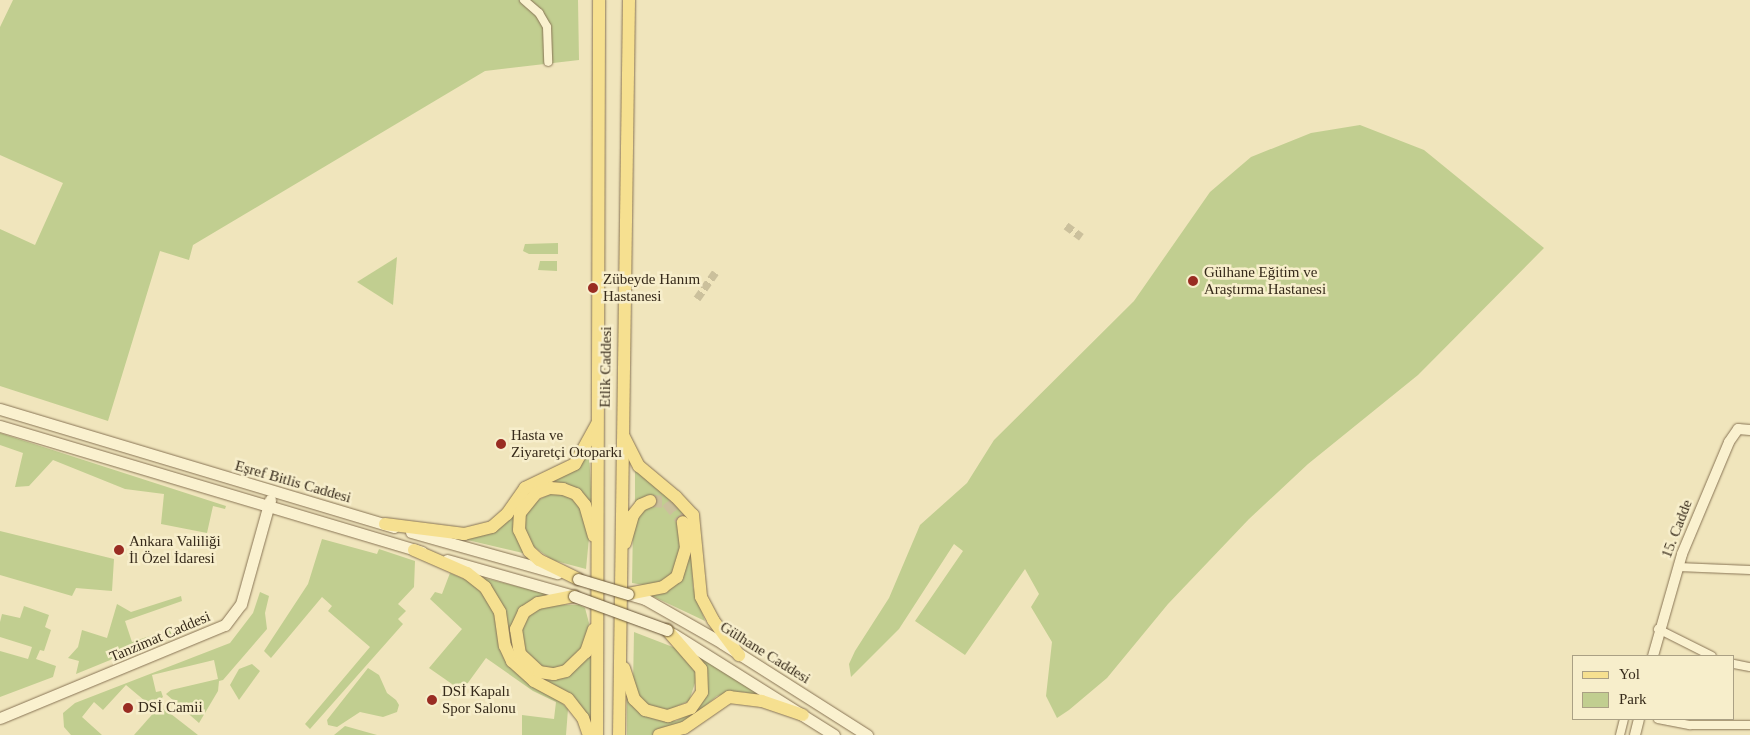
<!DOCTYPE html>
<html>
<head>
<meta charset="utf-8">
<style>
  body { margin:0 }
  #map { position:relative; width:1750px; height:735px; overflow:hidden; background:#f0e5bc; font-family:Georgia,serif }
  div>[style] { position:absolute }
  .green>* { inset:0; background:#c1ce90 }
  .minor-tunnel>* { height:8px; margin-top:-4px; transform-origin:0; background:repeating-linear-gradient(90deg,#cbc09c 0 8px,transparent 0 12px) }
  .primary-tunnel>* { height:12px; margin-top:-6px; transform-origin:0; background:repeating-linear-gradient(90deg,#cbc09c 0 12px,transparent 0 18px) }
  .roads { filter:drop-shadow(0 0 1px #887455) drop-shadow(0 0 1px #887455) }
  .minor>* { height:8px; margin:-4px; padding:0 4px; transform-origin:4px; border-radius:4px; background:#faf1cf }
  .tertiary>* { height:10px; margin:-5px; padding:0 5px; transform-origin:5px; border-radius:5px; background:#faf1cf }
  .secondary>* { height:11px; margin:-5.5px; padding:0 5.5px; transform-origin:5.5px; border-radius:5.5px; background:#faf1cf }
  .primary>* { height:12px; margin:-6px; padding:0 6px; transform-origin:6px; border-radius:6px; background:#f6e090 }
  .bridges { filter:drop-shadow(0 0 1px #695538) drop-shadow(0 0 1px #695538) }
  .secondary-bridge>* { height:11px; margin:-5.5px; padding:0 5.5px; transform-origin:5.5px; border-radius:5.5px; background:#faf1cf }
  .dots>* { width:14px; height:14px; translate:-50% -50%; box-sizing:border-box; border:2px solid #f7eecb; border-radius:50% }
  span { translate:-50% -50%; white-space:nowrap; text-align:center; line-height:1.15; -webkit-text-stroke:5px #f7eecb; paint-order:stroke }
  .poi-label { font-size:15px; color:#362a1a }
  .left { translate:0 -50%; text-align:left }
  .street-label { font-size:15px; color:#362a1a }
  .legend { position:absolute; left:1572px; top:655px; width:162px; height:65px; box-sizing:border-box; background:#f7eecb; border:1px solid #aaa084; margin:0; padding:6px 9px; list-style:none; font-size:15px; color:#362a1a }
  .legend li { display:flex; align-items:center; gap:10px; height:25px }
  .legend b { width:25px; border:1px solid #aaa084 }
</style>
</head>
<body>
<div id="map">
  <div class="green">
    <i style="clip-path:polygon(13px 0,578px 0,579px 60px,485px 71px,193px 245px,189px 260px,160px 251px,108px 421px,0 386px,0 229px,35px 245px,63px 183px,0 155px,0 27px)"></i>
    <i style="clip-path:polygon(1360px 125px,1424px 150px,1544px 248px,1418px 375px,1308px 464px,1249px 519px,1168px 604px,1107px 678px,1069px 710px,1057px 718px,1046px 696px,1052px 642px,1031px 607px,1039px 594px,1025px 569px,965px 655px,915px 621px,963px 551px,954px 544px,899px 629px,851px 677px,849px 664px,855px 651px,889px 598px,920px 525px,967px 483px,994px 440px,1134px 301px,1210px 192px,1251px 157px,1311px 133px)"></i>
    <i style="clip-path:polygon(558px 243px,558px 254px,529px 254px,523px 251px,525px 244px)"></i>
    <i style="clip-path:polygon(397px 257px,393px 305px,357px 282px)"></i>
    <i style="clip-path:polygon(540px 261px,557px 261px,557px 271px,538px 270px)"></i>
    <i style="clip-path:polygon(0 433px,226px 506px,225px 509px,213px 506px,207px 533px,161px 524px,164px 494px,125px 489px,53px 460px,29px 486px,15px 487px,23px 453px,0 445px)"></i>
    <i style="clip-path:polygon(589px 452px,592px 507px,564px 485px,519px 506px,527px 554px,463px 539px,489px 533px,521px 499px,581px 463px)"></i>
    <i style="clip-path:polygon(635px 470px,684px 509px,691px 524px,693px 587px,705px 621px,650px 595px,671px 587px,684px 549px,669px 580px,649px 586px,632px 583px,633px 524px,642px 499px,635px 502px)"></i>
    <i style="clip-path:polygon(551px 493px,568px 495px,579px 504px,589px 538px,586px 569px,552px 560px,529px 543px,523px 522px,530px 505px)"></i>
    <i style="clip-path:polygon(0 531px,114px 559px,112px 591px,76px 588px,72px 596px,0 575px)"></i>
    <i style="clip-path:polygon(322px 539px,377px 554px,379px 549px,415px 561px,414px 587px,398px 604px,406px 611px,398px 619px,403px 624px,310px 729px,305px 724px,370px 647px,328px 611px,332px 606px,322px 597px,271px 658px,264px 651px,308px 584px)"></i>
    <i style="clip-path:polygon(450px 573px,469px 581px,485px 596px,496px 614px,499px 641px,568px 709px,566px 735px,522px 735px,522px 715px,554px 719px,556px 702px,533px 691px,486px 658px,462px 691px,429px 668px,462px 629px,430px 599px,435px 592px,442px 594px)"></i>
    <i style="clip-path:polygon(484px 578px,552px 595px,537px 599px,513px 640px,546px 677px,594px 647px,591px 724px,575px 698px,535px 676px,517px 659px)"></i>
    <i style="clip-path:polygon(260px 592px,269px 596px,265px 613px,267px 629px,223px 680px,219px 681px,218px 691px,199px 723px,166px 694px,171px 690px,218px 679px,214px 660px,152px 675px,156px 692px,161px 691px,163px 697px,151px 706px,126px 685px,103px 710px,94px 702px,82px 717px,102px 735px,71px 735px,64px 727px,63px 713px,75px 703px,230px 643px,253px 613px)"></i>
    <i style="clip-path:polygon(181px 596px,182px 601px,125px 621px,132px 642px,206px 617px,208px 620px,76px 674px,79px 661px,68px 658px,78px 647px,82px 630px,107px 638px,117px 604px,131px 612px)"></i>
    <i style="clip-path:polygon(546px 604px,579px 605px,585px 608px,589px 623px,585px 647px,568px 666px,545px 670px,533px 662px,518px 641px,524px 617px)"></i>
    <i style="clip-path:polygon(24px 606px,49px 615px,45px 627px,51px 630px,44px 651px,40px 650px,36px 659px,56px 666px,53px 677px,0 697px,0 651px,28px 659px,32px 647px,0 637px,0 622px,2px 614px,20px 618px)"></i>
    <i style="clip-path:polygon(634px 632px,678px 649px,691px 663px,697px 677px,689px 701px,666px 711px,652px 709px,641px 700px,633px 685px)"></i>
    <i style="clip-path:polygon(701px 657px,775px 702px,744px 692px,732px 692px,717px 696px,688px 720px,653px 735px,627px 735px,627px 695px,646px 716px,658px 720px,676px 721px,687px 715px,706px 672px)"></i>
    <i style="clip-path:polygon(252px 664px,260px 671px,239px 700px,230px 685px,239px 669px)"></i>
    <i style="clip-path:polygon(368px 668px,379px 675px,387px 693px,396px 700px,399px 705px,397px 712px,383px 717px,360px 712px,337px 727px,328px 725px,327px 720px)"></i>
    <i style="clip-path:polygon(162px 708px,171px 714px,198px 735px,134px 735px,157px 709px)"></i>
    <i style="clip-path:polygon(345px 726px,377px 735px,334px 735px)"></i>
  </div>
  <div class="minor-tunnel">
    <i style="left:1066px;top:226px;width:19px;rotate:36deg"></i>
    <i style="left:697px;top:299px;width:32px;rotate:-55deg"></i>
  </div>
  <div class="primary-tunnel">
    <i style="left:650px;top:501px;width:17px;rotate:3deg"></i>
    <i style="left:667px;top:502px;width:26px;rotate:51deg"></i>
  </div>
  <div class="roads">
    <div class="minor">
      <i style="left:524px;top:0;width:20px;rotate:41deg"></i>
      <i style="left:539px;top:13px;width:16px;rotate:60deg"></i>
      <i style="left:547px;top:27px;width:35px;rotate:88deg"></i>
      <i style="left:1678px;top:567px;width:72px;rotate:2.4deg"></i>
      <i style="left:1658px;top:629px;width:60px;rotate:26.6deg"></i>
      <i style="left:1734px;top:664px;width:16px;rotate:11deg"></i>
      <i style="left:1658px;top:719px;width:33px;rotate:11deg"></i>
      <i style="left:1690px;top:725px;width:60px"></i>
      <i style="left:1620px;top:735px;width:16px;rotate:-76deg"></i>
    </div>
    <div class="tertiary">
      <i style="left:1653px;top:656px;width:106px;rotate:-74.1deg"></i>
      <i style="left:1682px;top:554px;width:121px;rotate:-67.2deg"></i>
      <i style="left:1729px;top:442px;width:16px;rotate:-55deg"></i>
      <i style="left:1738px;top:429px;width:12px;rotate:5deg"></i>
      <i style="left:1635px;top:735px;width:16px;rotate:-76deg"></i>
    </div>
    <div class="secondary">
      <i style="left:0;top:409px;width:411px;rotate:16.7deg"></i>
      <i style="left:0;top:426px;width:440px;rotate:16.6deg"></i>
      <i style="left:411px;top:532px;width:152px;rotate:15.7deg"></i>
      <i style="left:447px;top:560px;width:132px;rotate:15.8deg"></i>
      <i style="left:628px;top:594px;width:18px;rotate:16deg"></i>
      <i style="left:645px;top:599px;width:89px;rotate:29.7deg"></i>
      <i style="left:722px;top:643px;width:172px;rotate:32.4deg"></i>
      <i style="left:673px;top:634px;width:190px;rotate:32.1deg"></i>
      <i style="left:0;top:718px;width:243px;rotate:-22.5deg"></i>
      <i style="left:225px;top:625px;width:26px;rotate:-53deg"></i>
      <i style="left:241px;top:604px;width:108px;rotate:-74.4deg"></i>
    </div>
    <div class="primary">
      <i style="left:624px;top:437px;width:33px;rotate:63deg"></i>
      <i style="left:639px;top:466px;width:48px;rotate:40deg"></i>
      <i style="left:676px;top:497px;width:25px;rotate:47deg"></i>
      <i style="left:693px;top:515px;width:82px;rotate:84.4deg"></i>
      <i style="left:701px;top:597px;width:26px;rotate:62deg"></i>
      <i style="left:713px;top:620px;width:44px;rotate:53.4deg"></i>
      <i style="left:385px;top:524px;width:80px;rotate:7.2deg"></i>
      <i style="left:464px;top:534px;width:29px;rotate:-14deg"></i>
      <i style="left:492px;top:527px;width:20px;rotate:-41deg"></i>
      <i style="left:507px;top:514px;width:32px;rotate:-55deg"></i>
      <i style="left:525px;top:488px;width:55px;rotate:-25.6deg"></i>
      <i style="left:575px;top:464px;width:46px;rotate:-61.2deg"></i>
      <i style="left:625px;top:543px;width:29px;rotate:-74deg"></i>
      <i style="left:633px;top:515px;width:13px;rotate:-51deg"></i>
      <i style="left:641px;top:505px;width:10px;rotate:-24deg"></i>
      <i style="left:414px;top:550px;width:58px;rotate:23.5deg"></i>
      <i style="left:467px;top:573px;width:23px;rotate:38deg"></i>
      <i style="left:485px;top:587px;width:29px;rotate:59deg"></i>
      <i style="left:500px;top:612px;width:34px;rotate:82deg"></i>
      <i style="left:505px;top:646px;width:17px;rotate:65deg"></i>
      <i style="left:512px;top:661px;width:30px;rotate:42deg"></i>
      <i style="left:534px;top:681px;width:38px;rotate:28deg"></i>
      <i style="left:568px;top:699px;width:24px;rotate:52deg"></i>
      <i style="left:583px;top:718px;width:18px;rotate:71deg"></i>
      <i style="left:578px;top:579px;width:43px;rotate:-154deg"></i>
      <i style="left:539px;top:560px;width:13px;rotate:-138deg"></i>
      <i style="left:529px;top:551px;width:23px;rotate:-115deg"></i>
      <i style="left:519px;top:530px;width:17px;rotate:-87deg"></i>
      <i style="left:520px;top:513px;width:26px;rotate:-51deg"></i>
      <i style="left:536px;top:493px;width:15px;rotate:-20deg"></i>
      <i style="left:550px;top:488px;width:13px;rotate:4deg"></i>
      <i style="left:563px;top:489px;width:14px;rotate:21deg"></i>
      <i style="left:576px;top:494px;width:14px;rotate:51deg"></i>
      <i style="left:585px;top:505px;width:32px;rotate:74deg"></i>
      <i style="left:628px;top:594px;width:36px;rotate:-11deg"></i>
      <i style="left:663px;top:587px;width:17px;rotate:-36deg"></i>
      <i style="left:677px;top:577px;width:30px;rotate:-73deg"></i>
      <i style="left:686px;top:548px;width:26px;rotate:-97deg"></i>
      <i style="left:574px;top:596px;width:37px;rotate:169deg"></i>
      <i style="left:538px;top:603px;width:17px;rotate:147deg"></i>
      <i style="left:524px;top:612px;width:19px;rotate:115deg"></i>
      <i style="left:516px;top:629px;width:25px;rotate:81deg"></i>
      <i style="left:520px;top:654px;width:26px;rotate:43deg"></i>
      <i style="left:539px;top:672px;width:15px;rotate:8deg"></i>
      <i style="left:554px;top:674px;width:12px;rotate:-14deg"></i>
      <i style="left:566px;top:671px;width:28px;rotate:-44deg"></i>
      <i style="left:586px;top:652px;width:24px;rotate:-71deg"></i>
      <i style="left:624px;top:668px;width:33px;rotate:72deg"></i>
      <i style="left:634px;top:699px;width:16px;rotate:45deg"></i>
      <i style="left:645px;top:710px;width:24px;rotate:15deg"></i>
      <i style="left:668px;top:716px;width:24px;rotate:-19deg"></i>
      <i style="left:691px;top:708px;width:19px;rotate:-55deg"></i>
      <i style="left:702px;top:692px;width:23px;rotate:-92deg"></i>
      <i style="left:701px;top:669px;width:52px;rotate:-131.1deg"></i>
      <i style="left:597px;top:735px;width:735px;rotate:-89.84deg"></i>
      <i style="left:619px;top:735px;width:735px;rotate:-89.22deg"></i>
      <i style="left:659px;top:735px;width:26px;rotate:-16deg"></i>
      <i style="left:684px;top:728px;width:55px;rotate:-34.6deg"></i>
      <i style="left:729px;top:697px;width:33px;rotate:7deg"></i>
      <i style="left:762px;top:701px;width:43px;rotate:18.9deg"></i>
    </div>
  </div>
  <div class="bridges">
    <div class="secondary-bridge">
      <i style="left:578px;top:579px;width:52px;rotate:16.7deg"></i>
      <i style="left:574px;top:596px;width:99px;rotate:20.1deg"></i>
    </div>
  </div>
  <div class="dots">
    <i style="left:1193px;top:281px;background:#992c22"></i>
    <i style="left:593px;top:288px;background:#992c22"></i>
    <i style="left:501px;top:444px;background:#992c22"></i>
    <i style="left:119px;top:550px;background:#992c22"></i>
    <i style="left:432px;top:700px;background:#992c22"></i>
    <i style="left:128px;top:708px;background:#992c22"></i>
  </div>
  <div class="poi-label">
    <span class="left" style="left:1204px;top:281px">Gülhane Eğitim ve<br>Araştırma Hastanesi</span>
    <span class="left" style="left:603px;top:288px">Zübeyde Hanım<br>Hastanesi</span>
    <span class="left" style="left:511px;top:444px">Hasta ve<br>Ziyaretçi Otoparkı</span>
    <span class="left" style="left:129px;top:550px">Ankara Valiliği<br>İl Özel İdaresi</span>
    <span class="left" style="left:442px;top:700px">DSİ Kapalı<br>Spor Salonu</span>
    <span class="left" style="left:138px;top:708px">DSİ Camii</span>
  </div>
  <div class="street-label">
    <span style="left:606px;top:367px;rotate:-89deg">Etlik Caddesi</span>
    <span style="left:293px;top:482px;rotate:16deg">Eşref Bitlis Caddesi</span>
    <span style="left:1677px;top:529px;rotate:-69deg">15. Cadde</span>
    <span style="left:160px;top:637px;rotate:-23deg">Tanzimat Caddesi</span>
    <span style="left:765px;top:653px;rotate:32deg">Gülhane Caddesi</span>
  </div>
  <ul class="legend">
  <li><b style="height:6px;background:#f6e090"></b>Yol</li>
  <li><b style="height:14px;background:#c1ce90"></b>Park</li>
  </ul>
</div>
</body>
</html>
